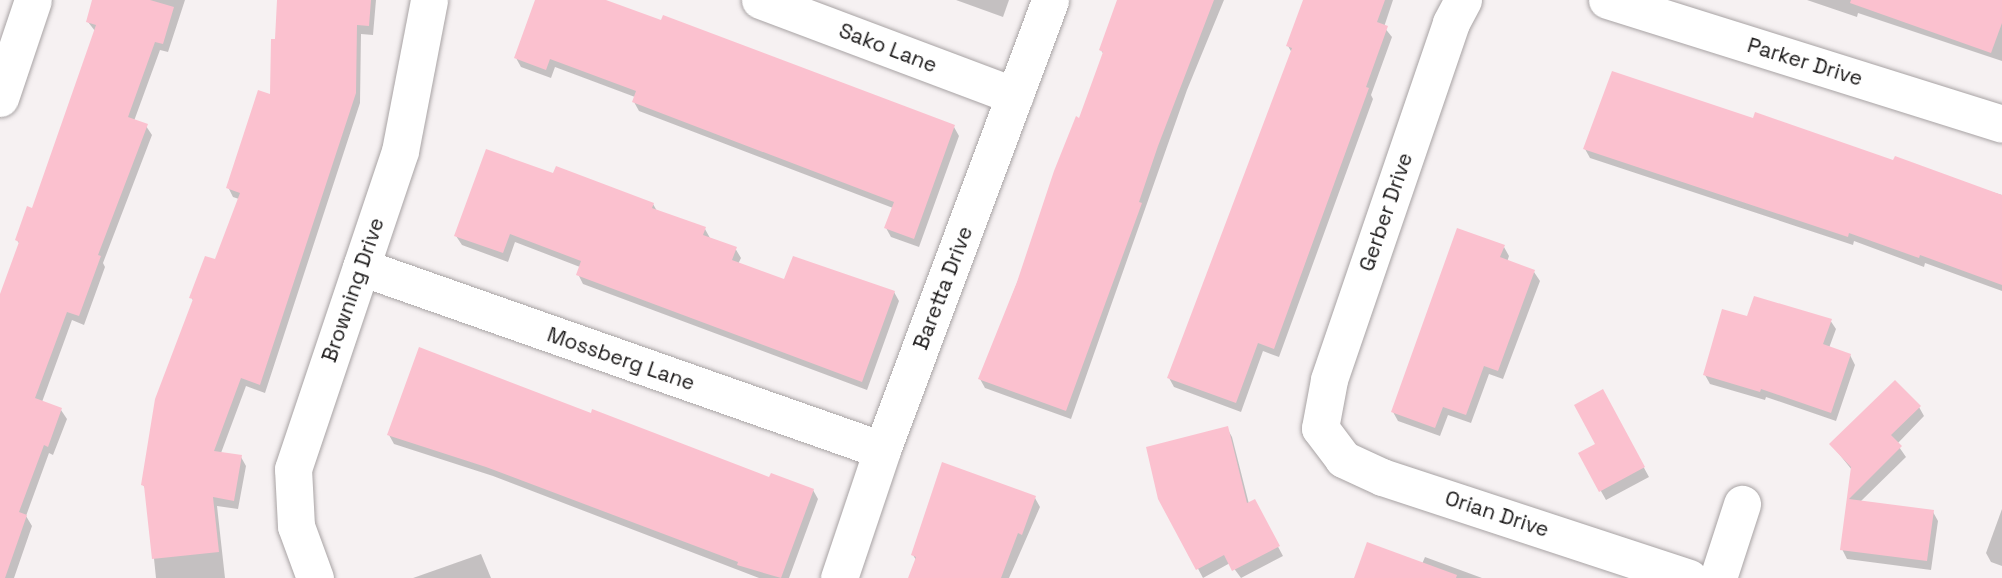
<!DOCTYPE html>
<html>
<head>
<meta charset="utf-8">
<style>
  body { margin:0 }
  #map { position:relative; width:2002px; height:578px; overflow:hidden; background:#f6f1f2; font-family:"Space Grotesk",sans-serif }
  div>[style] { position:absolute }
  .shadow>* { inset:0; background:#0003 }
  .building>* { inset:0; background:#fbc1cf }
  .roads { filter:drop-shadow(0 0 2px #a8a3a4) drop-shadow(0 0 2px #a8a3a4) }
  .street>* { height:37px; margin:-18.5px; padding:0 18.5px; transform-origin:18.5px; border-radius:18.5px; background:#fff }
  span { translate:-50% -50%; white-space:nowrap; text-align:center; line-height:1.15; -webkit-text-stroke:5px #fff; paint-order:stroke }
  .street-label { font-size:21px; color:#1b1919 }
</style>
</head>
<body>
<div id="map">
  <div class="shadow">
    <i style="clip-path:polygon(94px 0,185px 0,168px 52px,160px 50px,134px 121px,146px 126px,152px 135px,103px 263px,105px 267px,84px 325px,72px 320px,42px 402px,61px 410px,67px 419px,53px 455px,49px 453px,26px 516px,32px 526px,14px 578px,0 578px,0 310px,20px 245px,17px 240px,34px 211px,95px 31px,88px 22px)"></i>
    <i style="clip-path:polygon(279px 0,376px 0,373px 35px,361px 34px,360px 103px,265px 393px,246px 386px,221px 453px,241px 457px,246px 466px,238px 509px,217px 506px,225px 578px,156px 578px,147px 491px,143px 485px,194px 302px,191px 297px,216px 262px,239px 199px,233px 197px,228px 187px,272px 96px)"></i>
    <i style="clip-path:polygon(537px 0,585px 0,954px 127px,959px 136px,919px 247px,891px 237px,886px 228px,893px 208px,639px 111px,634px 102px,635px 97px,555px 67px,551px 78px,521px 67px,516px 58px)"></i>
    <i style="clip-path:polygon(956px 0,1009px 0,1003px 17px)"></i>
    <i style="clip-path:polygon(1124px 0,1224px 0,1187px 90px,1071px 419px,985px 388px,980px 379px,1080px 120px,1104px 55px,1101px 50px)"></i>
    <i style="clip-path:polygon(1311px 0,1393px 0,1384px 27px,1392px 37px,1371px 95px,1373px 99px,1279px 357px,1263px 351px,1241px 412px,1174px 387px,1169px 378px,1292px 53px,1288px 46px)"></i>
    <i style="clip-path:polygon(1807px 0,2002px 0,2002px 61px,1858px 13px,1857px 17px)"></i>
    <i style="clip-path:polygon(1754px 121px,2002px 195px,2002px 291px,1925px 263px,1924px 267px,1854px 241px,1853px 245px,1590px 158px,1585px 149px)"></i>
    <i style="clip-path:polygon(554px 175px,653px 204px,657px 211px,705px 229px,710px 238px,735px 248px,741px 258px,738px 264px,786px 281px,894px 292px,899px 301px,867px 390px,583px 284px,578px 274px,580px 267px,515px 242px,508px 262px,462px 245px,456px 236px)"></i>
    <i style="clip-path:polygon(1504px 247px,1509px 256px,1507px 262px,1534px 272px,1540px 281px,1503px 379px,1489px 374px,1471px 423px,1448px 415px,1440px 436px,1398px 421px,1393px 412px)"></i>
    <i style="clip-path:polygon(1749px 318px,1830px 320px,1836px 329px,1829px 348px,1850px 355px,1855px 365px,1836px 421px,1766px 397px,1765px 400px,1710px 384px,1705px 375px)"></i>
    <i style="clip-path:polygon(1602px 391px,1649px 477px,1606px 500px,1580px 454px,1597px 445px)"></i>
    <i style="clip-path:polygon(1919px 407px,1924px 416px,1897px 444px,1906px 457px,1860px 502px,1933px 512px,1938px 521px,1931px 570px,1847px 559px,1842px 549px,1852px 470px,1831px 444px)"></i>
    <i style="clip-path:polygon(592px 415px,770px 479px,813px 490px,818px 499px,789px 578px,759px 578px,493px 476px,394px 444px,389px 435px)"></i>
    <i style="clip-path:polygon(1227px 428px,1232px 437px,1249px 504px,1254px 502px,1283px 556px,1241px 578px,1230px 563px,1203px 578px,1160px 498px)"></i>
    <i style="clip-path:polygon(1035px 498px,1040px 507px,1009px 578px,910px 578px,916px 560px,913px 555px)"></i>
    <i style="clip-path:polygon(2002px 509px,2002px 566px,1991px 562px,1986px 553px)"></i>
    <i style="clip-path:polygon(481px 554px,491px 578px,413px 578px)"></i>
    <i style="clip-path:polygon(1425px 557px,1482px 578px,1356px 578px,1422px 564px)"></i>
  </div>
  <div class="building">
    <i style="clip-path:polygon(92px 0,150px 0,174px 7px,163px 44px,155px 42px,128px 117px,148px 124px,98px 255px,101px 256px,79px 316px,67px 312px,35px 398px,62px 408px,48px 447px,44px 445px,19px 512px,27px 515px,5px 578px,0 578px,0 294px,19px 242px,15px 240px,27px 206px,32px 208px,96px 25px,86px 22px)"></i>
    <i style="clip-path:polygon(277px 0,371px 0,369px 26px,357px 25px,356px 93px,260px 385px,241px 378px,214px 451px,242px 455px,234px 501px,213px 497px,219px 552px,152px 559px,144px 486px,141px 485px,155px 399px,193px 299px,189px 298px,205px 256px,215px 259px,240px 193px,226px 188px,258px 90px,270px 94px,271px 39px,275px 39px)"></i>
    <i style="clip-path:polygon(535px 0,606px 0,661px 20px,663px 15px,955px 125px,914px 239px,884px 228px,894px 202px,632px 102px,636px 91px,550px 59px,546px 70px,514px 58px)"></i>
    <i style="clip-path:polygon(1117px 0,1214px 0,1158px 146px,1139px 202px,1142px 203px,1066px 411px,978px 379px,1017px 282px,1054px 171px,1076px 116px,1079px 118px,1103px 52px,1099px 50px)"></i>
    <i style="clip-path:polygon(1303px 0,1385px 0,1377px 22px,1388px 26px,1366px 87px,1369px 88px,1274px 349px,1258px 343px,1236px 403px,1167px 378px,1292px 48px,1286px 46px)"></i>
    <i style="clip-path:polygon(1851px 0,2002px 0,2002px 23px,1991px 53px,1850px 3px)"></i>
    <i style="clip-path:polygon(1612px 71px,1753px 118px,1755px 112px,1893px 160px,1895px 156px,2002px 195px,2002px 285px,1920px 255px,1919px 258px,1849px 233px,1848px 237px,1583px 149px)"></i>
    <i style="clip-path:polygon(486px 149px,553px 173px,556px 166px,654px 203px,652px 208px,706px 227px,703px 235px,737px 247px,732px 260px,784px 279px,793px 256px,895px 291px,862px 382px,576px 275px,581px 261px,510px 234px,503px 253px,454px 236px)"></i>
    <i style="clip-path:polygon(1457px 228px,1505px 245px,1500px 257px,1535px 270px,1498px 371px,1484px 366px,1466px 415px,1443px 407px,1435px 428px,1391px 412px)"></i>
    <i style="clip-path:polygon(1754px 296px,1832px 319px,1823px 344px,1851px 354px,1831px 413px,1761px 389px,1760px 392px,1703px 375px,1722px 309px,1747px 316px)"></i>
    <i style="clip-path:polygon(419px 347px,591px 413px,592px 409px,769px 477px,771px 473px,814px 489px,781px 578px,737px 565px,738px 562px,486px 467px,387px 435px)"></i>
    <i style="clip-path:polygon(1895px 380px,1921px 406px,1891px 435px,1902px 446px,1849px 499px,1934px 510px,1927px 561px,1840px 550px,1851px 467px,1829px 444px)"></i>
    <i style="clip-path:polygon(1603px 389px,1645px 467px,1599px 492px,1578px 453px,1595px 444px,1574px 405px)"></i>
    <i style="clip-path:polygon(1228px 426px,1247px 503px,1255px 499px,1280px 546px,1232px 571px,1224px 555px,1196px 570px,1158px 499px,1146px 447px)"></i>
    <i style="clip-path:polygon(942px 462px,1036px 496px,1022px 535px,1018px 533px,1001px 578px,908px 578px,916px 557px,911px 555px)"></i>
    <i style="clip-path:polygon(1367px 542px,1457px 575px,1456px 578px,1354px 578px)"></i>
  </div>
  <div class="roads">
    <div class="street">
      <i style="left:760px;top:0;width:272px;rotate:20.6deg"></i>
      <i style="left:1463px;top:0;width:26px;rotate:118deg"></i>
      <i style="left:1451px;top:23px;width:377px;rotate:108.9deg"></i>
      <i style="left:1329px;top:380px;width:49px;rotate:100.6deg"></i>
      <i style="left:1320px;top:428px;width:39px;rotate:53deg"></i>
      <i style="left:1343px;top:459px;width:43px;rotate:24.8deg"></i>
      <i style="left:1382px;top:477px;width:323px;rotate:18.2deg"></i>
      <i style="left:1607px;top:0;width:414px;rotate:17.4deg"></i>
      <i style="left:0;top:98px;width:103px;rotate:-71.4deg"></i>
      <i style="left:361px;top:267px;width:552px;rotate:19.35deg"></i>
      <i style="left:315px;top:578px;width:55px;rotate:-110.1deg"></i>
      <i style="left:296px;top:526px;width:57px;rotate:-93deg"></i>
      <i style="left:293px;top:469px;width:336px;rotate:-71.4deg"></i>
      <i style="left:400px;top:151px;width:154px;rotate:-79.1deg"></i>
      <i style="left:839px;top:578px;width:135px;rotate:-71.4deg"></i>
      <i style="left:882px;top:450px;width:480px;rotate:-69.5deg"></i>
      <i style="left:1718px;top:578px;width:78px;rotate:-72deg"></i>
    </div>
  </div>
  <div class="street-label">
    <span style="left:888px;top:48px;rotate:21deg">Sako Lane</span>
    <span style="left:1805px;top:62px;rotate:17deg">Parker Drive</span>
    <span style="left:1386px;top:212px;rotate:-71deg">Gerber Drive</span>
    <span style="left:943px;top:288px;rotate:-69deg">Baretta Drive</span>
    <span style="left:353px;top:290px;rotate:-71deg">Browning Drive</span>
    <span style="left:621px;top:359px;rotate:19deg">Mossberg Lane</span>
    <span style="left:1497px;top:514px;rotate:18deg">Orian Drive</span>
  </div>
</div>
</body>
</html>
